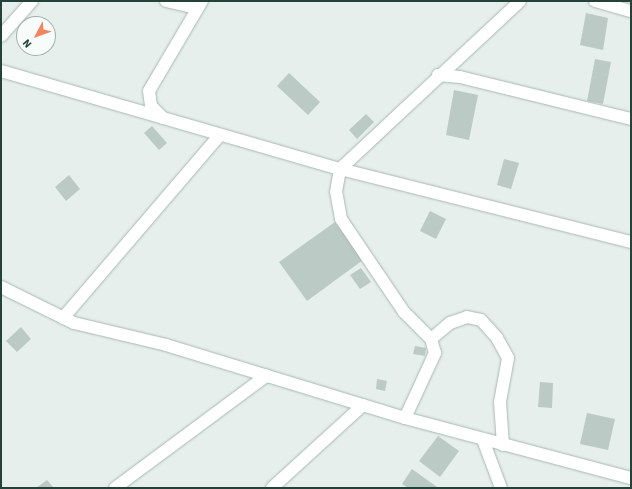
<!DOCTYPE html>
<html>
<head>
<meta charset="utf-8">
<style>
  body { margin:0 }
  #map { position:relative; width:632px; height:489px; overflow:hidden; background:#e6efeb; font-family:"Source Sans 3",sans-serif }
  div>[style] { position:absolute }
  .building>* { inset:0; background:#bbcac4 }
  .roads { filter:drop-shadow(0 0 1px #a8b8b2) drop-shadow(0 0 1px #a8b8b2) }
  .minor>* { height:12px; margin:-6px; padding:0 6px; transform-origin:6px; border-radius:6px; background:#fff }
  span { translate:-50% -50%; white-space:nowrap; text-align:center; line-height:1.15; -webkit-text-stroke:3.5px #f7fbf9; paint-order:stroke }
  .frame { position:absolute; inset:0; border:2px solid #24423a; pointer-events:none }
  .north { position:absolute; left:16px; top:16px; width:40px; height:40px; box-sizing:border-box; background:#f7fbf9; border:1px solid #a3b1ad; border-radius:50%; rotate:229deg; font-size:11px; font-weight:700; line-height:16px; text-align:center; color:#24423a }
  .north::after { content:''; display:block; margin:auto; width:14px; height:18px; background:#f4845f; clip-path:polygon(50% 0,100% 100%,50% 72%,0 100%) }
</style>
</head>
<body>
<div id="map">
  <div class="building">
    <i style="clip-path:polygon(586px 13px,608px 18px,603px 50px,580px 45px)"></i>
    <i style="clip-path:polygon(595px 59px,611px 62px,603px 104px,587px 101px)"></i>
    <i style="clip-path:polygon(289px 73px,320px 102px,308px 115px,277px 86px)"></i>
    <i style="clip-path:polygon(454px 90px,478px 95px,469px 140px,446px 135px)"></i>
    <i style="clip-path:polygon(366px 114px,374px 122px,357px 139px,349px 130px)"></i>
    <i style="clip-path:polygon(152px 126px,167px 143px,159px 150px,144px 133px)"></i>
    <i style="clip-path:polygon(504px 159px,519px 163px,511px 189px,497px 185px)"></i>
    <i style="clip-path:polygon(69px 175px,80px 189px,66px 201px,55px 187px)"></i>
    <i style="clip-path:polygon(430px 211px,446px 219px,436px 239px,420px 231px)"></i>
    <i style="clip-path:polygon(335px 222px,363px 260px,307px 301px,279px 262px)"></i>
    <i style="clip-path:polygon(361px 268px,371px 282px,360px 289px,350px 275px)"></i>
    <i style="clip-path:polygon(21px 327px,31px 339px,17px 352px,6px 341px)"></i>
    <i style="clip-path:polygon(415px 346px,426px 348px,425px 356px,413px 354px)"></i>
    <i style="clip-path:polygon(377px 379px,387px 381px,385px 391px,376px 389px)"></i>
    <i style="clip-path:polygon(540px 382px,553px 383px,552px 408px,538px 407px)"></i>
    <i style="clip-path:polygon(587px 413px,615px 419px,608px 450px,580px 444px)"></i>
    <i style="clip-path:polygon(438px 436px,459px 451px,440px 477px,419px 461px)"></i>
    <i style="clip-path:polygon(412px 469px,437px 487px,436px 488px,408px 488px,402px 484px)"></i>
    <i style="clip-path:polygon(47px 480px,54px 488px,36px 488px)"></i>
  </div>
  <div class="roads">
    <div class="minor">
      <i style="left:166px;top:1px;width:31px;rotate:13deg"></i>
      <i style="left:202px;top:1px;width:104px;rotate:120.5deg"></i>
      <i style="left:149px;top:91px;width:15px;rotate:82deg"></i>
      <i style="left:151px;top:106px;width:17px;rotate:45deg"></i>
      <i style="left:163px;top:118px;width:184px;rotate:16.1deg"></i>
      <i style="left:340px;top:169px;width:300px;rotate:14.1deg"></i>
      <i style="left:595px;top:1px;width:37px;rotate:16deg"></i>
      <i style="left:1px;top:36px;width:47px;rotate:-48.5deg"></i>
      <i style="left:1px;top:71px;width:166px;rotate:16.1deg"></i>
      <i style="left:438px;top:75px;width:22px;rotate:5deg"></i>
      <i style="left:460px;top:77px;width:176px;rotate:13.8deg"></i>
      <i style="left:1px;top:287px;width:81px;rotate:26.3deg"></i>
      <i style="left:74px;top:323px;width:95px;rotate:13.4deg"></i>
      <i style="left:166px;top:345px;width:250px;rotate:17deg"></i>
      <i style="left:405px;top:418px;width:234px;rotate:14.9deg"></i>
      <i style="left:63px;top:318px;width:241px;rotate:-49.4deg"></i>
      <i style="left:431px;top:339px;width:25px;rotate:-40deg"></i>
      <i style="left:450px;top:323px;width:18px;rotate:-19deg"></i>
      <i style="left:467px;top:317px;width:14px;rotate:12deg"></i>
      <i style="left:481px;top:320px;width:24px;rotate:48deg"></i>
      <i style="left:497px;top:338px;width:23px;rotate:61deg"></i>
      <i style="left:508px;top:358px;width:45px;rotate:100.3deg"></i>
      <i style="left:500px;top:402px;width:43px;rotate:86deg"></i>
      <i style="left:405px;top:418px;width:72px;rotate:-65.2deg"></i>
      <i style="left:435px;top:353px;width:15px;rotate:-106deg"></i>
      <i style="left:431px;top:339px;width:38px;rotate:-135deg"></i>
      <i style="left:404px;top:312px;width:112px;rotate:-124.1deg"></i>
      <i style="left:341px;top:219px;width:27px;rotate:-100deg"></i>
      <i style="left:336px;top:192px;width:23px;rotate:-80deg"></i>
      <i style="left:340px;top:169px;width:246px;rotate:-43deg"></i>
      <i style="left:483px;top:440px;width:51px;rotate:69.4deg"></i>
      <i style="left:115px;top:488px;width:189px;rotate:-36.6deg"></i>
      <i style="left:272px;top:488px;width:123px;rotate:-42.4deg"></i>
    </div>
  </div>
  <div class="frame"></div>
  <div class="north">N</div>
</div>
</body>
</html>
